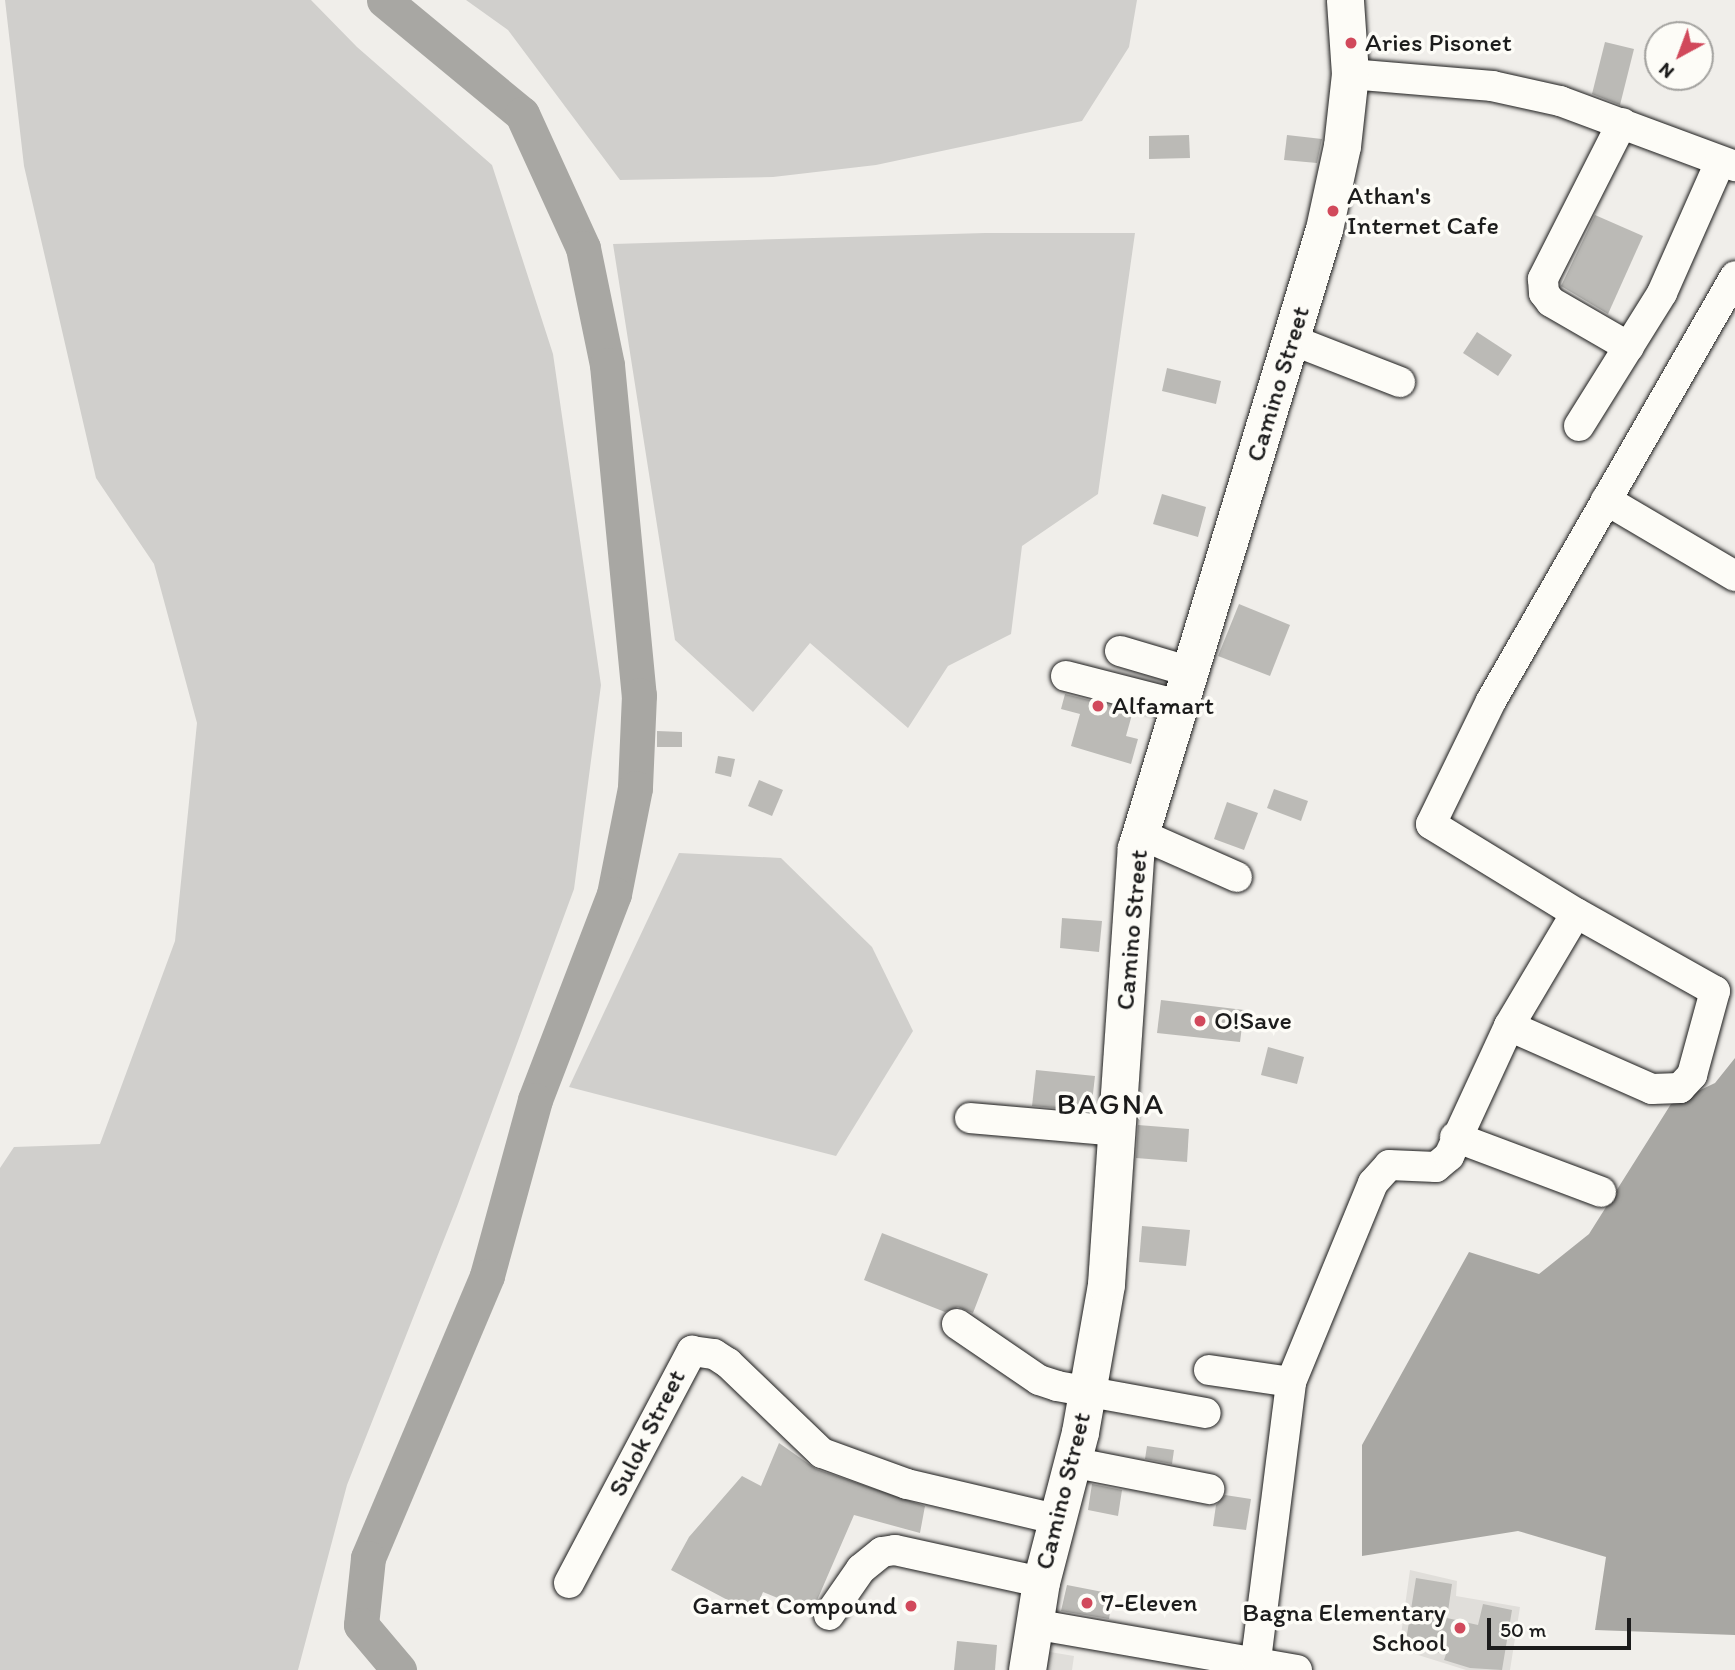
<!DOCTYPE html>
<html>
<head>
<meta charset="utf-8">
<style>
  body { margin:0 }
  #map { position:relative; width:1735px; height:1670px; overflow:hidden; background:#f0eeea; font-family:Itim,sans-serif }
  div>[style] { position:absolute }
  .built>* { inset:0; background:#e0deda }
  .green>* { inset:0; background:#d0cfcc }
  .water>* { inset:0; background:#a8a7a3 }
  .river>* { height:35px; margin:-17.5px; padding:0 17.5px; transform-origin:17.5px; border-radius:17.5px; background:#a8a7a3 }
  .building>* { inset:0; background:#bbbab6 }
  .roads { filter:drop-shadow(0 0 2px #1c1c1c) drop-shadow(0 0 2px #1c1c1c) }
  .minor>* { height:30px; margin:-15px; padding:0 15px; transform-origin:15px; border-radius:15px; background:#fdfcf7 }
  .major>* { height:37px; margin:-18.5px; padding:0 18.5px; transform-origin:18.5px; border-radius:18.5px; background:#fdfcf7 }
  .dots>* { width:19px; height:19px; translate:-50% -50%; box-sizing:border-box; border:4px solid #fdfcf7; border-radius:50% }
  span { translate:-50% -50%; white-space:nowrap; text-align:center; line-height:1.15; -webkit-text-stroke:7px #fdfcf7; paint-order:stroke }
  .poi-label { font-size:26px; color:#1c1c1c }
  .left { translate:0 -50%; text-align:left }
  .right { translate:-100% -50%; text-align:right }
  .street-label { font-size:26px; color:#1c1c1c }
  .quarter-label { font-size:30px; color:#1c1c1c; letter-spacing:2px }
  .north { position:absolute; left:1644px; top:21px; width:70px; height:70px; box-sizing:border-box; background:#fdfcf7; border:2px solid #a3a29f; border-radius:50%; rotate:221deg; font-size:19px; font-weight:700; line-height:28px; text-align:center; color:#1c1c1c }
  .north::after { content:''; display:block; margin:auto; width:24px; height:32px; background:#d1495b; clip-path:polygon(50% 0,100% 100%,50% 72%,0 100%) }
  .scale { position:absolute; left:1487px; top:1618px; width:144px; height:32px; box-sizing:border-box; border:4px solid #1c1c1c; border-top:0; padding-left:9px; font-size:21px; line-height:24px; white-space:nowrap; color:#1c1c1c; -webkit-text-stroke:5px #fdfcf7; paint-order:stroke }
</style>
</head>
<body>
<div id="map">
  <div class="built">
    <i style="clip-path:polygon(1410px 1570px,1457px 1581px,1456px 1596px,1520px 1607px,1510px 1670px,1466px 1670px,1399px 1649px)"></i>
    <i style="clip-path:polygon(1044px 1651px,1074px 1656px,1072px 1670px,1042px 1670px)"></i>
  </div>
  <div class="green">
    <i style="clip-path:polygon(5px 0,311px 0,357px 47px,492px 165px,553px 354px,601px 685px,574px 889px,458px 1204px,347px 1485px,298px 1670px,0 1670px,0 1168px,14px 1147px,100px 1144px,175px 941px,197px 723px,154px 564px,96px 478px,24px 166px)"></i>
    <i style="clip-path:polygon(466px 0,1137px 0,1129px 47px,1082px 121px,876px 165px,773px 177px,620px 180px,508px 30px)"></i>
    <i style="clip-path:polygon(985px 233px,1135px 233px,1098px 494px,1022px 546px,1011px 634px,948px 666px,908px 728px,810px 643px,753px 712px,675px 640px,613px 244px)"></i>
    <i style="clip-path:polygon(679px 853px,781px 858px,872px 947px,913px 1031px,836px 1156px,569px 1087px)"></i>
  </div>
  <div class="water">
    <i style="clip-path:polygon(1735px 1058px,1735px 1635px,1595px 1630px,1606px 1557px,1518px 1531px,1362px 1556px,1362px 1445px,1469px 1252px,1539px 1274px,1589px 1234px,1671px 1104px,1715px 1083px)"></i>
  </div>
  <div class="river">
    <i style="left:384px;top:0;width:179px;rotate:39.6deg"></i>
    <i style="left:522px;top:114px;width:147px;rotate:65.5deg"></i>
    <i style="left:583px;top:248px;width:119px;rotate:78.4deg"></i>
    <i style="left:607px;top:365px;width:332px;rotate:84.5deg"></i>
    <i style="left:639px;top:695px;width:93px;rotate:92.5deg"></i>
    <i style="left:635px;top:788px;width:108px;rotate:101.2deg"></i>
    <i style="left:614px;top:894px;width:221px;rotate:111deg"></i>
    <i style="left:535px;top:1100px;width:182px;rotate:105.3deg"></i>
    <i style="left:487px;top:1276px;width:306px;rotate:112.9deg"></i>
    <i style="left:368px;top:1558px;width:67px;rotate:96deg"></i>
    <i style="left:361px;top:1625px;width:59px;rotate:49.8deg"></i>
  </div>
  <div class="building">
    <i style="clip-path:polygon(1605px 42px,1634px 49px,1620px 105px,1592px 94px)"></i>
    <i style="clip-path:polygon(1189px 135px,1190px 158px,1149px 159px,1149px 136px)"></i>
    <i style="clip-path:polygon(1287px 135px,1322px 139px,1317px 163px,1284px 160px)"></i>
    <i style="clip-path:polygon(1595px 215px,1643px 236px,1608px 314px,1561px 286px)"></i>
    <i style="clip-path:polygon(1477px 332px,1512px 355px,1498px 376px,1463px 353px)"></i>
    <i style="clip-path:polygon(1167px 368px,1221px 381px,1216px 404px,1162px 391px)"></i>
    <i style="clip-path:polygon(1162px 494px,1206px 507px,1198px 537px,1153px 524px)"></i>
    <i style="clip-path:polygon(1239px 604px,1290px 625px,1270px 676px,1218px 656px)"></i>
    <i style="clip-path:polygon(1065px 694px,1133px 711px,1126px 736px,1138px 739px,1131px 764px,1071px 746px,1080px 714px,1061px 709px)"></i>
    <i style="clip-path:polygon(657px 731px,682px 732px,682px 747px,657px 747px)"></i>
    <i style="clip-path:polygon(718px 756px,735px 759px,731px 777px,715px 773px)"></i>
    <i style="clip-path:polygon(759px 780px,783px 790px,772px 816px,748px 806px)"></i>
    <i style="clip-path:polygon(1274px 789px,1308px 801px,1301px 821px,1267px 808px)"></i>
    <i style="clip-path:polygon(1227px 802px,1258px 813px,1244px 850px,1214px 839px)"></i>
    <i style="clip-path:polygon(1062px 918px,1102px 921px,1099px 952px,1060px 948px)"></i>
    <i style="clip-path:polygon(1161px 1000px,1244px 1010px,1240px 1042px,1157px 1033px)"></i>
    <i style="clip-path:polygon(1268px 1047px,1304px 1057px,1297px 1084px,1261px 1075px)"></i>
    <i style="clip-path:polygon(1036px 1070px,1095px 1076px,1091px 1111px,1032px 1106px)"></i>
    <i style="clip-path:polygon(1138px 1125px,1189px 1129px,1187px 1162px,1136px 1158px)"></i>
    <i style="clip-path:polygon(1142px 1226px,1190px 1230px,1186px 1266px,1139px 1262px)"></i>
    <i style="clip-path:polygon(882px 1233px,988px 1274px,973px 1313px,958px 1307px,945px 1312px,864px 1280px)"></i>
    <i style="clip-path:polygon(779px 1443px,816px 1469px,925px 1506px,920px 1533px,854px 1515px,812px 1612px,763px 1592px,754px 1614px,671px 1570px,689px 1537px,742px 1476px,761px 1486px)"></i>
    <i style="clip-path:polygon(1147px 1446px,1174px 1450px,1172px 1464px,1145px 1459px)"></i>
    <i style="clip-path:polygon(1092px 1484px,1122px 1490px,1118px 1516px,1088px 1510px)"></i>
    <i style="clip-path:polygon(1225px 1495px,1251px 1499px,1246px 1530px,1213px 1526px,1216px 1505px)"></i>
    <i style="clip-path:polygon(1416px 1578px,1452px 1584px,1447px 1618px,1478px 1625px,1483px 1604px,1512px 1610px,1502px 1670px,1470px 1668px,1444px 1660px,1446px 1654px,1405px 1647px)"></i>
    <i style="clip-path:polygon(1067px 1585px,1113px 1594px,1109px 1619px,1061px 1611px)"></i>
    <i style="clip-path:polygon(957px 1641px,997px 1645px,995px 1670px,954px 1670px)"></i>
  </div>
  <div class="roads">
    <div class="minor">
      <i style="left:1350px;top:74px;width:143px;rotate:4.8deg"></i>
      <i style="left:1492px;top:86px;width:70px;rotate:12.4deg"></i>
      <i style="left:1560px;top:101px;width:187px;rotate:20.4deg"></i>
      <i style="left:1622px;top:123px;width:175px;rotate:116.9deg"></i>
      <i style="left:1543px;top:279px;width:14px;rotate:86deg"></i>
      <i style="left:1544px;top:293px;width:11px;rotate:52deg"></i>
      <i style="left:1551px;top:302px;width:90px;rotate:30deg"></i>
      <i style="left:1292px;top:340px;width:116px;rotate:21.3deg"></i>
      <i style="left:1579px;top:426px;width:157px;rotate:-58deg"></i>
      <i style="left:1662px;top:293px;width:143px;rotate:-66.1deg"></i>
      <i style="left:1606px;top:500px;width:150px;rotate:30.5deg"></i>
      <i style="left:1120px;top:651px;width:71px;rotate:16.4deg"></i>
      <i style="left:1066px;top:676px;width:117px;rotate:14.4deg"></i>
      <i style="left:1140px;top:834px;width:106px;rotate:23.9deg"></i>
      <i style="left:1509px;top:1026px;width:156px;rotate:23.8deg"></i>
      <i style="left:1652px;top:1089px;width:28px;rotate:-2deg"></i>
      <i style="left:1680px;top:1088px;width:18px;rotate:-47deg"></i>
      <i style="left:1692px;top:1075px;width:87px;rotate:-74.7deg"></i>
      <i style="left:1715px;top:991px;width:159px;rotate:-150.7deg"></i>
      <i style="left:970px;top:1118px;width:149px;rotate:5deg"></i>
      <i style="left:1455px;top:1137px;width:156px;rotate:20.6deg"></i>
      <i style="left:957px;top:1324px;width:99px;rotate:34.3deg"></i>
      <i style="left:1039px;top:1380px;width:19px;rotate:18deg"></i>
      <i style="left:1057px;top:1386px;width:151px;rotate:10.3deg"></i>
      <i style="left:1209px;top:1370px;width:83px;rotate:8.3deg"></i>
      <i style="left:1071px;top:1462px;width:141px;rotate:11.1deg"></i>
      <i style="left:569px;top:1583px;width:263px;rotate:-62.1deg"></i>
      <i style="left:692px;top:1351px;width:22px;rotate:8deg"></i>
      <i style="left:714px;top:1354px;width:17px;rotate:33deg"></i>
      <i style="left:728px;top:1363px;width:130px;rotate:43.8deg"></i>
      <i style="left:822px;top:1453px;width:90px;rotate:20deg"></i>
      <i style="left:907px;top:1484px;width:152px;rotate:13.3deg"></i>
      <i style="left:829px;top:1615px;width:56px;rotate:-55.2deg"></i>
      <i style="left:861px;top:1569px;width:27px;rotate:-39deg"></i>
      <i style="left:882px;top:1552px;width:13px;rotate:-9deg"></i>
      <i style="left:895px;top:1550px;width:149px;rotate:12.4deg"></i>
      <i style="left:1033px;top:1624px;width:268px;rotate:9.9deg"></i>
      <i style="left:1256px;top:1660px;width:280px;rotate:-82.8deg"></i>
      <i style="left:1291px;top:1382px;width:215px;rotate:-67.6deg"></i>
      <i style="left:1373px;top:1183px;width:24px;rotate:-48deg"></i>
      <i style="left:1389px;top:1165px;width:47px;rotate:2.4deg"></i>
      <i style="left:1436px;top:1167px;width:17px;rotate:-40deg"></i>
      <i style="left:1449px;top:1156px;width:143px;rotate:-65.2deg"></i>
      <i style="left:1509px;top:1026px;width:131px;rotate:-59.3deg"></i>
      <i style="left:1576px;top:913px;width:170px;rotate:-148.5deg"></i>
      <i style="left:1431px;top:824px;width:137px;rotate:-64deg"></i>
      <i style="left:1491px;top:701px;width:490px;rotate:-60.1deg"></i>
    </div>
    <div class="major">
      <i style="left:1027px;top:1670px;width:89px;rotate:-81deg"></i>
      <i style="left:1041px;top:1582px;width:155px;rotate:-75.4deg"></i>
      <i style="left:1080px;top:1432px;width:150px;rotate:-80deg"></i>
      <i style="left:1106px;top:1284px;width:437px;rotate:-86.1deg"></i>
      <i style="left:1136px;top:848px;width:647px;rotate:-73.11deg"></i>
      <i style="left:1324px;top:229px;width:85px;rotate:-77.8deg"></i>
      <i style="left:1342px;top:146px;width:72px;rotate:-83.7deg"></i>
      <i style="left:1350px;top:74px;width:74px;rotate:-93.9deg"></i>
    </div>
  </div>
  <div class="dots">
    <i style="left:1351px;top:43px;background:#d1495b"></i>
    <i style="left:1333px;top:211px;background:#d1495b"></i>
    <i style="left:1098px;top:706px;background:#d1495b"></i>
    <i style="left:1200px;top:1021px;background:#d1495b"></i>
    <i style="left:1087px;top:1603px;background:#d1495b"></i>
    <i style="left:911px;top:1606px;background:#d1495b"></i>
    <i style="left:1460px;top:1628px;background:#d1495b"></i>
  </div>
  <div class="poi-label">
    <span class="left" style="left:1365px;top:43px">Aries Pisonet</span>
    <span class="left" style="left:1347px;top:211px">Athan's<br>Internet Cafe</span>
    <span class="left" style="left:1112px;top:706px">Alfamart</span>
    <span class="left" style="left:1214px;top:1021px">O!Save</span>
    <span class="left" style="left:1101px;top:1603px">7-Eleven</span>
    <span class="right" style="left:897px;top:1606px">Garnet Compound</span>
    <span class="right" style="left:1446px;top:1628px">Bagna Elementary<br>School</span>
  </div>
  <div class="street-label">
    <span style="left:1278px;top:384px;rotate:-73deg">Camino Street</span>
    <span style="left:1132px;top:930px;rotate:-85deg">Camino Street</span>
    <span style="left:647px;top:1433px;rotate:-63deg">Sulok Street</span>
    <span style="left:1063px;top:1491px;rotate:-76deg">Camino Street</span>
  </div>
  <div class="quarter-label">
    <span style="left:1111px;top:1104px">BAGNA</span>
  </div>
  <div class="north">N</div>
  <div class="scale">50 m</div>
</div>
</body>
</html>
